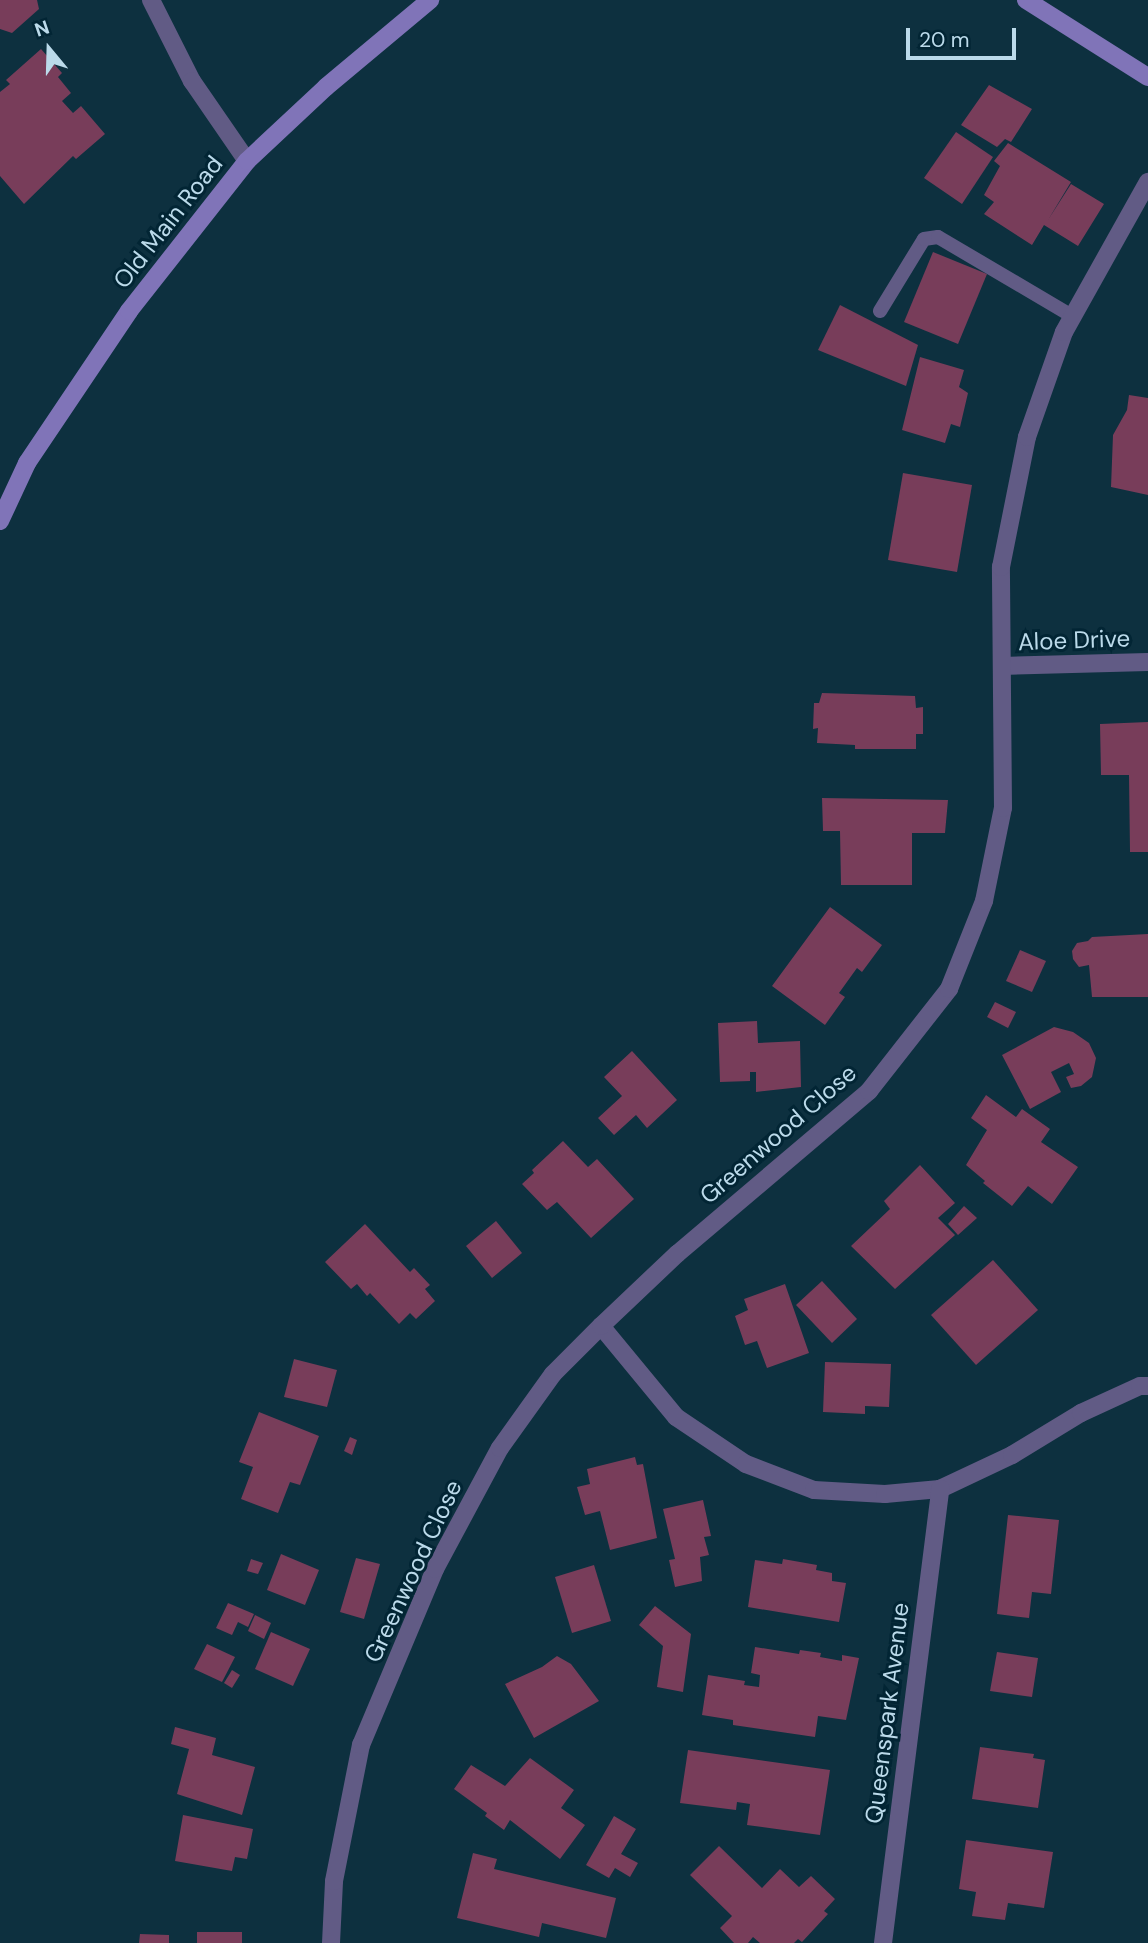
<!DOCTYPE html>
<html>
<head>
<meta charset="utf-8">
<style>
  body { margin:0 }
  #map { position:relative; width:1148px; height:1943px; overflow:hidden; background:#0d303f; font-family:"DM Sans",sans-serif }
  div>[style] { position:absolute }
  .building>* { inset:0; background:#783d5a }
  .lane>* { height:14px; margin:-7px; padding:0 7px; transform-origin:7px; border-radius:7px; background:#615b85 }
  .street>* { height:18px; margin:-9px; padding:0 9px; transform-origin:9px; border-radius:9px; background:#615b85 }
  .secondary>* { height:18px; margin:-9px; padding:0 9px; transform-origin:9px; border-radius:9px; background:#8074b8 }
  span { translate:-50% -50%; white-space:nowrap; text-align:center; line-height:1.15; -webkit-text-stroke:6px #022534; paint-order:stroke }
  .street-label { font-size:24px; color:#bbdaea }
  .north { position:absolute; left:14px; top:14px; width:70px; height:70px; -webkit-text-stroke:5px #022534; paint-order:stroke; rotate:341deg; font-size:19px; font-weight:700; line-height:28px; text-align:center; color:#bbdaea }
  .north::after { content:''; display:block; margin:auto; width:24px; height:32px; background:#bbdaea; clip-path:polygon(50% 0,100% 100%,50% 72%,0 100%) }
  .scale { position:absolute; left:906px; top:28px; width:110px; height:32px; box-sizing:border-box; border:4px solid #bbdaea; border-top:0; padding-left:9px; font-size:21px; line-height:24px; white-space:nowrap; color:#bbdaea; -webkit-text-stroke:5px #022534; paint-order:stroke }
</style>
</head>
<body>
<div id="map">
  <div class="building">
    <i style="clip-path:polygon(0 0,37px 0,39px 9px,12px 33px,0 29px)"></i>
    <i style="clip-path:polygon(41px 49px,62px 73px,58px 77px,71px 93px,62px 101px,73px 113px,81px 106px,105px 134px,76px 159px,73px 156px,24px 204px,0 176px,0 92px,10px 84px,6px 80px)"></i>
    <i style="clip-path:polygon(989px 85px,1032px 109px,1011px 142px,1005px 139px,997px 147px,961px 125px)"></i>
    <i style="clip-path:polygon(956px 132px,993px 157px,962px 204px,924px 178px)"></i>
    <i style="clip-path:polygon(1008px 143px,1071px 182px,1048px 220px,1071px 184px,1104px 204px,1078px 246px,1044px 225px,1032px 245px,984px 214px,994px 202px,984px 195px,1000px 166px,994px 161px)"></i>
    <i style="clip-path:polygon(933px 252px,987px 274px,958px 344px,904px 322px)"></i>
    <i style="clip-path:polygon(840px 305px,918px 345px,906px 386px,818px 350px)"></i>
    <i style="clip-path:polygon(920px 357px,964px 370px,959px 387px,968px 393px,960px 427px,951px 424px,945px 443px,902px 430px)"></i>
    <i style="clip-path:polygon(1129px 395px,1148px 398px,1148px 495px,1111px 487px,1113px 435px,1127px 410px)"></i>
    <i style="clip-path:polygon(903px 473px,972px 485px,957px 572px,888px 560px)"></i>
    <i style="clip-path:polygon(822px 693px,915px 696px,916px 708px,923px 707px,923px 734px,916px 734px,916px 749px,855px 749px,855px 745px,817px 743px,818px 728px,813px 729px,814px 703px,819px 703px)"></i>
    <i style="clip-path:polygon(1148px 722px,1148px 852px,1130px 852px,1129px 775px,1101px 775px,1100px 724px)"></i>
    <i style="clip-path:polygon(822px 798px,948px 800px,945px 833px,912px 833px,912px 885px,841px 885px,840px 831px,823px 831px)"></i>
    <i style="clip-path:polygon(830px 907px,882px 945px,862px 972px,857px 968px,839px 993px,845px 997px,825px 1025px,772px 986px)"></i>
    <i style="clip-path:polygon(1148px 934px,1148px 997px,1092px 997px,1089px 965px,1079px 967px,1073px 959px,1072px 951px,1077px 943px,1088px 941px,1092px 937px)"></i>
    <i style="clip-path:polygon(1020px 950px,1046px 961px,1032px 992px,1006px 981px)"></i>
    <i style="clip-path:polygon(995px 1002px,1016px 1012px,1008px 1028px,987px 1017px)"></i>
    <i style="clip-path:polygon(757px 1021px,758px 1043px,800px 1041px,801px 1087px,756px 1092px,756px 1072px,750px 1072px,750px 1081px,720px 1082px,718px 1023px)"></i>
    <i style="clip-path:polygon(1054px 1027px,1073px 1032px,1089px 1043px,1096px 1058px,1092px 1077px,1081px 1086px,1071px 1088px,1066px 1077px,1074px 1074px,1069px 1063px,1051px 1072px,1061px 1092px,1030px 1109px,1002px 1055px)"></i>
    <i style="clip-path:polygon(632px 1051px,677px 1100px,647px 1128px,636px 1115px,614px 1135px,598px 1118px,622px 1096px,604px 1077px)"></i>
    <i style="clip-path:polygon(986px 1095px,1016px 1117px,1022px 1109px,1050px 1129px,1041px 1142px,1078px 1167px,1052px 1204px,1028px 1186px,1012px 1206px,983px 1183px,985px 1181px,966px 1165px,987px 1130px,971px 1118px)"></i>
    <i style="clip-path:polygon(563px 1141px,588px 1167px,597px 1159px,634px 1199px,591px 1238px,557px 1202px,547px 1210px,522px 1184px,534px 1173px,532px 1170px)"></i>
    <i style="clip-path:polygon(920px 1165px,955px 1203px,938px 1218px,955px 1235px,895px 1289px,851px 1246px,890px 1209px,884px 1201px)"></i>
    <i style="clip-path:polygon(964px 1206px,977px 1218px,958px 1235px,948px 1224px)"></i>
    <i style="clip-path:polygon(496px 1221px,522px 1253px,492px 1278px,466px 1246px)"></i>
    <i style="clip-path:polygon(365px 1224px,410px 1272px,414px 1268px,430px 1285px,425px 1289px,435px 1301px,416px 1319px,410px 1313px,399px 1324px,370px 1293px,367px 1296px,357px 1284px,351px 1289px,325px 1262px)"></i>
    <i style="clip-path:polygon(993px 1260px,1038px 1310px,976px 1365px,931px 1315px)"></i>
    <i style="clip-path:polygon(822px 1281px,857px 1319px,832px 1343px,796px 1305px)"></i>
    <i style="clip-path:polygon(785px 1284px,809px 1353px,767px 1368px,757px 1341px,745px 1345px,735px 1316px,748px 1310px,744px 1299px)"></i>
    <i style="clip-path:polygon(294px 1359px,337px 1370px,327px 1407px,284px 1397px)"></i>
    <i style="clip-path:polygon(825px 1362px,891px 1364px,889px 1407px,865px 1406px,865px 1414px,823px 1412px)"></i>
    <i style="clip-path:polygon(259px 1412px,319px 1436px,300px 1485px,290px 1482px,278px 1513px,241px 1499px,253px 1467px,239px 1462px)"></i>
    <i style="clip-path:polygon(350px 1437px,357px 1440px,352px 1455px,344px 1451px)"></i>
    <i style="clip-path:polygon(635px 1457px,637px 1465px,643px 1464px,657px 1538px,610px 1550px,600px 1511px,585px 1515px,577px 1487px,590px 1484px,587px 1469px)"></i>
    <i style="clip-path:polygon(703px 1500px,711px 1536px,704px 1537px,709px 1555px,700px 1557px,702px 1581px,675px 1587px,669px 1560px,675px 1559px,663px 1509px)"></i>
    <i style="clip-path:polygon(1008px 1515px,1059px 1520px,1051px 1594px,1032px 1592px,1029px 1618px,997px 1614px)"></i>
    <i style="clip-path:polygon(281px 1554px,319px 1570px,305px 1605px,267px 1590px)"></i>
    <i style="clip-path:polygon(356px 1558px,380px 1564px,364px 1619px,340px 1612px)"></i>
    <i style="clip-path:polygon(251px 1559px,263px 1563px,258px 1574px,247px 1571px)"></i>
    <i style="clip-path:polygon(783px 1559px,817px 1565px,816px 1570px,832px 1573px,832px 1581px,846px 1583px,839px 1622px,748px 1607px,755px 1560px,782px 1564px)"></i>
    <i style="clip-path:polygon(594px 1565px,611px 1621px,572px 1633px,555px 1577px)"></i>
    <i style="clip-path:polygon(228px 1603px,254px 1614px,248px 1627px,238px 1622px,232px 1635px,216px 1628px)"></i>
    <i style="clip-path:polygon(655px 1606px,691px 1634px,683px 1692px,657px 1687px,663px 1646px,639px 1625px)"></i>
    <i style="clip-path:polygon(255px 1615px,271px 1623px,264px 1639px,248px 1631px)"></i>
    <i style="clip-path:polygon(271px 1632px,310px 1649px,293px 1686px,255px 1669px)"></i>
    <i style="clip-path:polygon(207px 1644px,235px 1657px,222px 1682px,194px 1669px)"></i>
    <i style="clip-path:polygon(755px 1647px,799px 1654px,800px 1650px,821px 1653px,820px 1657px,842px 1661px,842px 1655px,859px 1658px,846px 1720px,818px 1716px,815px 1737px,733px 1725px,733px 1720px,702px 1715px,708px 1675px,745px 1681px,744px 1685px,759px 1687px,760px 1675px,751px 1673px)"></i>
    <i style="clip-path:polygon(997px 1652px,1038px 1658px,1032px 1697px,990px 1691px)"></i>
    <i style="clip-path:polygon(557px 1656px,571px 1664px,599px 1701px,534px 1738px,505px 1684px,542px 1667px)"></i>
    <i style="clip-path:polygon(232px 1670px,240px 1675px,232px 1688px,224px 1683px)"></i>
    <i style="clip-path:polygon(175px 1727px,216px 1738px,212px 1755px,255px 1767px,242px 1815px,177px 1794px,189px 1749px,171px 1744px)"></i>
    <i style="clip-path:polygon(980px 1747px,1034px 1754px,1033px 1758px,1045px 1760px,1038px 1808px,972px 1799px)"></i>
    <i style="clip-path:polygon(688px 1750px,830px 1770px,820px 1835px,747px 1825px,750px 1804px,737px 1802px,736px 1810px,680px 1803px)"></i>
    <i style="clip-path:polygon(530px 1758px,574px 1790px,561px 1808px,585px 1825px,560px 1859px,510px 1820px,504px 1830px,485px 1816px,487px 1813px,454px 1789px,471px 1765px,505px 1786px)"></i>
    <i style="clip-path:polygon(183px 1815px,253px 1829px,247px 1859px,235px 1857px,232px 1871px,175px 1861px)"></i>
    <i style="clip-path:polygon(614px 1816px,636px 1829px,621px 1854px,638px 1863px,630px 1877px,615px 1868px,609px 1878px,586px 1865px)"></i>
    <i style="clip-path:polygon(966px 1840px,1053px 1852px,1044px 1908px,1008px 1903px,1005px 1920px,972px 1916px,976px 1892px,959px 1889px)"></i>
    <i style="clip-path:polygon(719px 1846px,762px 1888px,780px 1869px,799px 1887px,811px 1876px,835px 1899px,824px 1911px,828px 1914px,802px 1942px,798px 1939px,794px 1943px,760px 1943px,753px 1937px,748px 1943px,734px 1943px,720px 1928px,732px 1916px,690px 1875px)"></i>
    <i style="clip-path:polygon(473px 1853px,497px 1859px,494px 1869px,616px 1898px,606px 1938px,542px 1923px,539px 1937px,457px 1918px)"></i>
    <i style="clip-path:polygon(197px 1932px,242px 1932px,242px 1943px,197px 1943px)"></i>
    <i style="clip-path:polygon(140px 1934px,169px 1935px,169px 1943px,139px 1943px)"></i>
  </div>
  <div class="lane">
    <i style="left:880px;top:311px;width:84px;rotate:-58.6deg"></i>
    <i style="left:924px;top:239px;width:14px;rotate:-8deg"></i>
    <i style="left:938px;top:237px;width:156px;rotate:30.5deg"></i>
  </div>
  <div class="street">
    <i style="left:151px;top:0;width:91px;rotate:63.2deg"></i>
    <i style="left:192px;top:81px;width:97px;rotate:55.5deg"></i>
    <i style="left:1002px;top:666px;width:146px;rotate:-1.6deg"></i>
    <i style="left:601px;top:1326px;width:118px;rotate:50.5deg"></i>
    <i style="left:676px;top:1417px;width:84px;rotate:33.9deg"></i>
    <i style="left:746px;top:1464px;width:73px;rotate:20.9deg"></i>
    <i style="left:814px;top:1490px;width:71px;rotate:3.2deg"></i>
    <i style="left:885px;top:1494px;width:55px;rotate:-5.2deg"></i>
    <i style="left:940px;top:1489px;width:80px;rotate:-25.3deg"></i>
    <i style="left:1012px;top:1455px;width:81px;rotate:-31.3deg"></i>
    <i style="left:1081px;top:1413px;width:65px;rotate:-24.6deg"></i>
    <i style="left:1140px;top:1386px;width:8px"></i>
    <i style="left:331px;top:1943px;width:62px;rotate:-87.2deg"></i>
    <i style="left:334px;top:1881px;width:139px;rotate:-78.8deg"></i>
    <i style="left:361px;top:1745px;width:191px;rotate:-67.2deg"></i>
    <i style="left:435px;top:1569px;width:137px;rotate:-61.8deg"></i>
    <i style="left:500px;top:1448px;width:91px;rotate:-54.4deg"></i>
    <i style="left:553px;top:1374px;width:68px;rotate:-45deg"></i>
    <i style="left:601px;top:1326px;width:105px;rotate:-43.5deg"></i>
    <i style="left:677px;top:1254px;width:252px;rotate:-40.3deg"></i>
    <i style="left:869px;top:1091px;width:130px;rotate:-51.9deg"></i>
    <i style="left:949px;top:989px;width:95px;rotate:-68.3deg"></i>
    <i style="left:984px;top:901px;width:95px;rotate:-78.5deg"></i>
    <i style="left:1003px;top:808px;width:241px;rotate:-90.5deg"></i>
    <i style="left:1001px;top:567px;width:133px;rotate:-78.7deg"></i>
    <i style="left:1027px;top:437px;width:111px;rotate:-70.6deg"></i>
    <i style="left:1064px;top:332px;width:172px;rotate:-60.8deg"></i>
    <i style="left:883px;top:1943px;width:458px;rotate:-82.8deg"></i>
  </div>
  <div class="secondary">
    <i style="left:1026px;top:0;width:144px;rotate:32.3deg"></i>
    <i style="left:0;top:521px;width:64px;rotate:-65deg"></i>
    <i style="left:27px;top:463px;width:183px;rotate:-56.1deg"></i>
    <i style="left:129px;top:311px;width:191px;rotate:-51.8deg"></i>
    <i style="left:247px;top:161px;width:108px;rotate:-43.1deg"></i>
    <i style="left:326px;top:87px;width:136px;rotate:-39.9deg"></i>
  </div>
  <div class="street-label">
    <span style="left:168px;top:222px;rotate:-52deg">Old Main Road</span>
    <span style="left:1074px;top:640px;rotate:-2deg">Aloe Drive</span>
    <span style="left:778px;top:1134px;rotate:-41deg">Greenwood Close</span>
    <span style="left:413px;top:1571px;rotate:-65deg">Greenwood Close</span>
    <span style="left:887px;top:1713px;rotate:-83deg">Queenspark Avenue</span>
  </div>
  <div class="north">N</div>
  <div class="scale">20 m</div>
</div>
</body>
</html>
